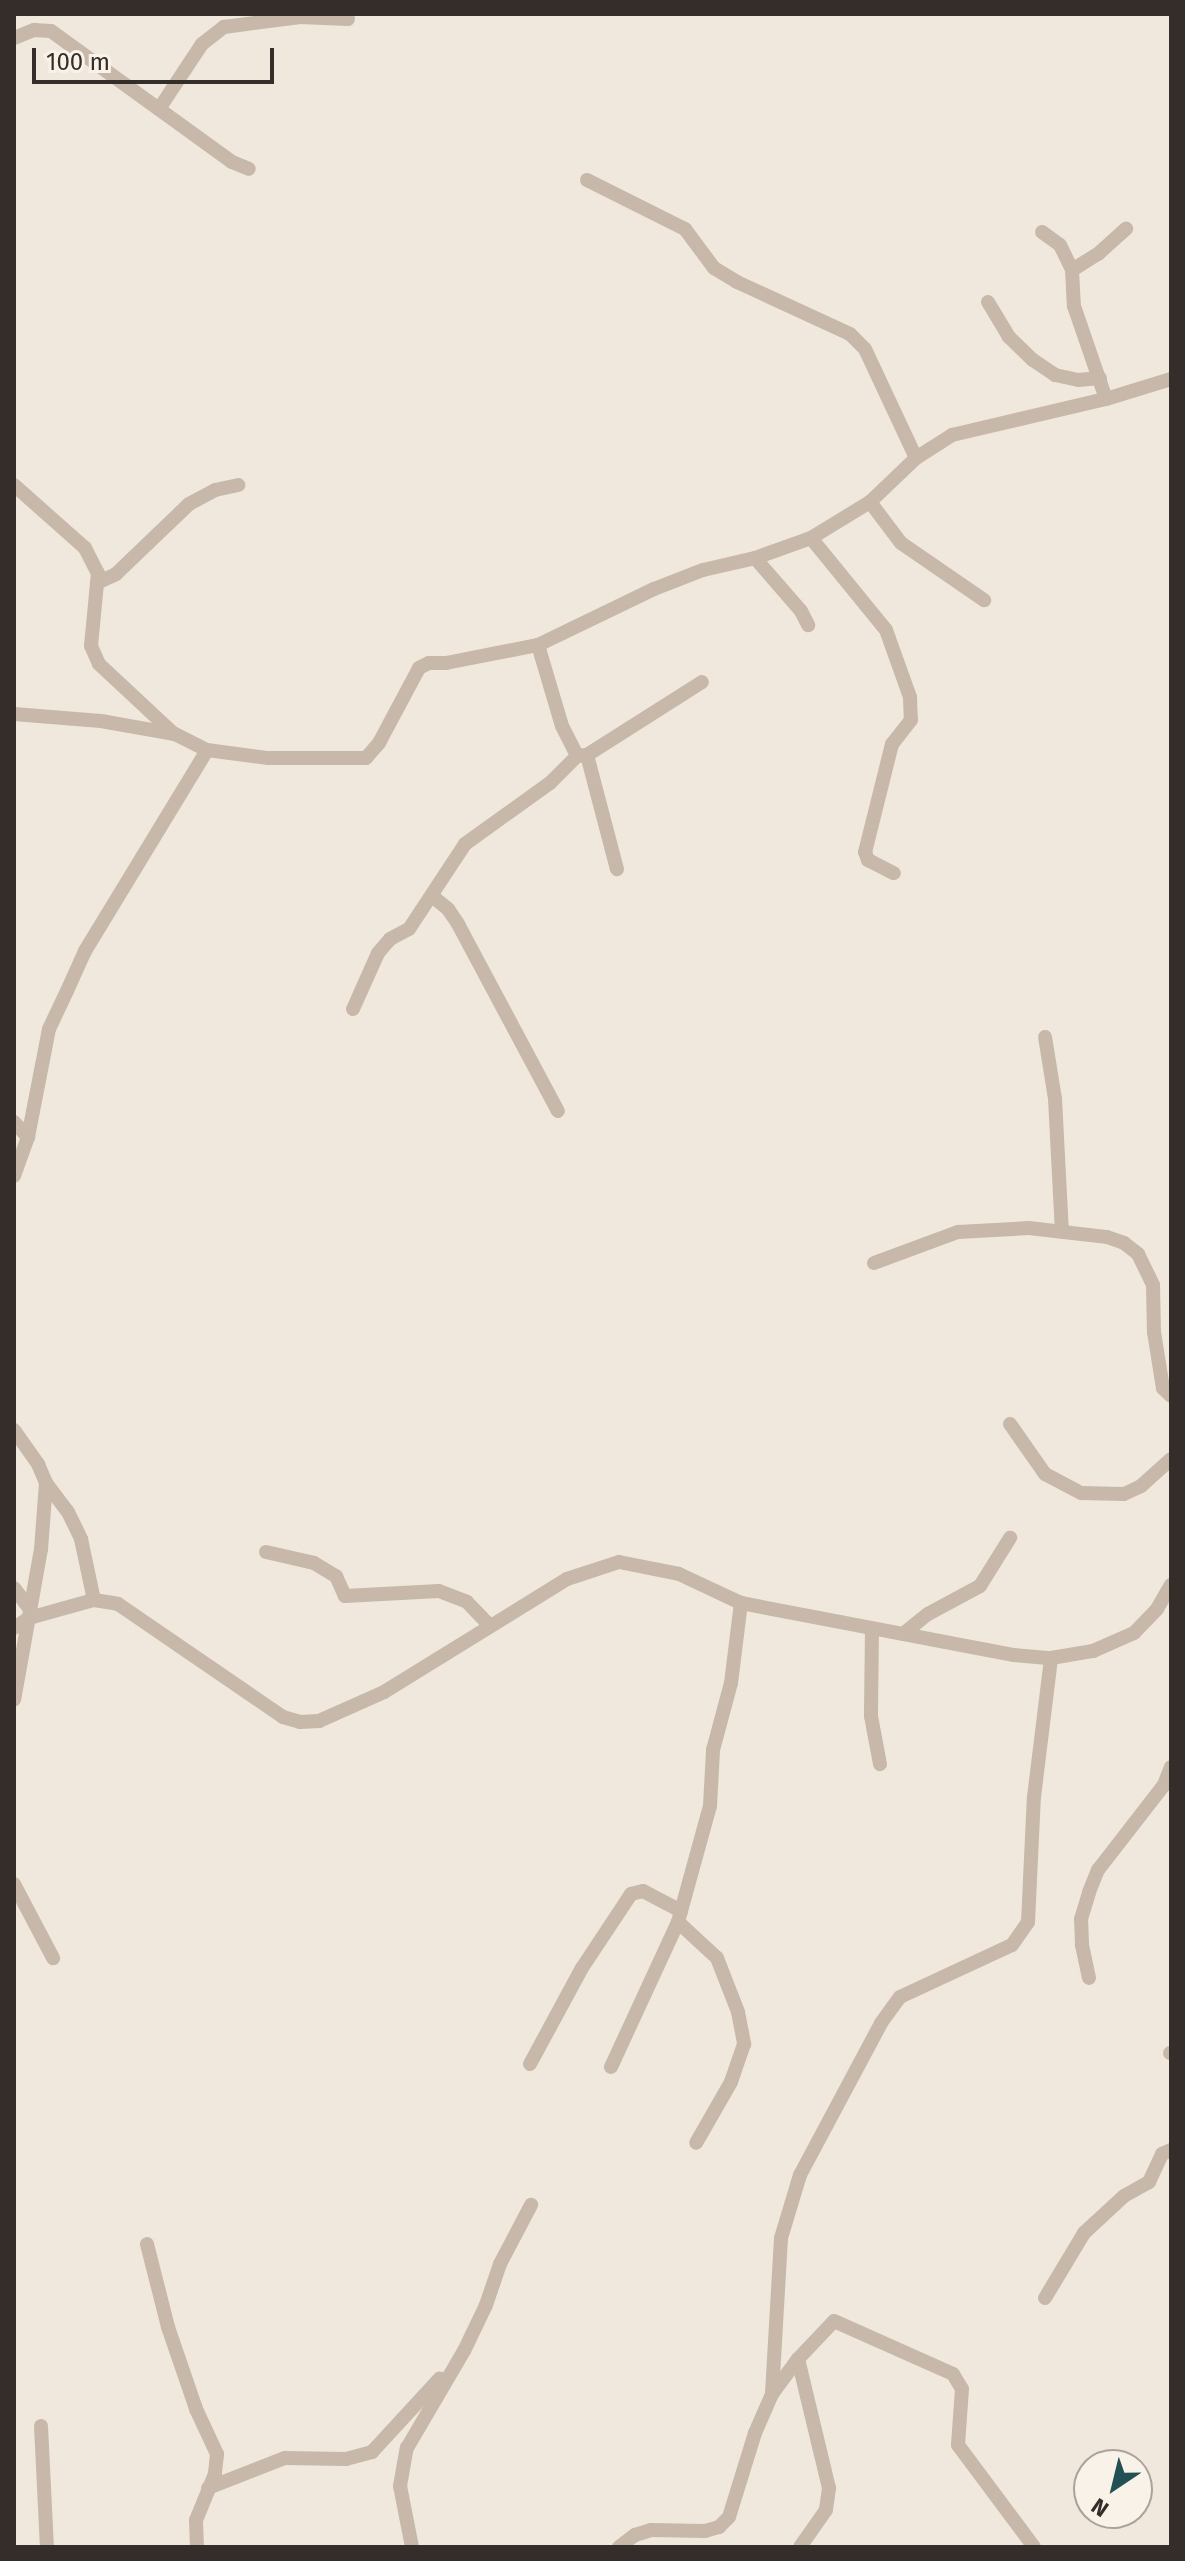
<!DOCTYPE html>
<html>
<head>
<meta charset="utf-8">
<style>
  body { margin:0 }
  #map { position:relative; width:1185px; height:2561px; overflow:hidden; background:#f0e8dd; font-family:"Fira Sans",sans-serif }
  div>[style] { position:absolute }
  .minor>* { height:14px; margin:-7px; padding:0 7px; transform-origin:7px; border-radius:7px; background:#c7b8aa }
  span { translate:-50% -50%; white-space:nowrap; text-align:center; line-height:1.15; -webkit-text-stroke:6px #f8f2e9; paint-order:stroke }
  .frame { position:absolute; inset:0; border:16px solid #352d29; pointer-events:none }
  .north { position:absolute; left:1073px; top:2449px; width:80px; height:80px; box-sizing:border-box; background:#f8f2e9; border:2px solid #aaa39c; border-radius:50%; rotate:215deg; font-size:22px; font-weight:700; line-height:32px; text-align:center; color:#352d29 }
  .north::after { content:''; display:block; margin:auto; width:28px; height:36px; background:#225053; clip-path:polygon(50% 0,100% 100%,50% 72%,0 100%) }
  .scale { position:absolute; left:32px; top:48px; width:242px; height:36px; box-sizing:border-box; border:4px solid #352d29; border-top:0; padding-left:10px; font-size:24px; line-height:28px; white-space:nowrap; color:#352d29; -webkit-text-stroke:6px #f8f2e9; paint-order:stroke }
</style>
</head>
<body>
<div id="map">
  <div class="minor">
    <i style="left:14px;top:38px;width:22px;rotate:-22deg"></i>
    <i style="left:34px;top:30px;width:17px;rotate:3deg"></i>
    <i style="left:51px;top:31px;width:223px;rotate:35.9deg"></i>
    <i style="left:232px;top:162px;width:18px;rotate:22deg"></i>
    <i style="left:159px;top:109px;width:78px;rotate:-56.5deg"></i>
    <i style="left:202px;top:44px;width:28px;rotate:-38deg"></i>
    <i style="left:224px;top:27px;width:77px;rotate:-7.5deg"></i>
    <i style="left:300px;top:17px;width:48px;rotate:2.4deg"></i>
    <i style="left:587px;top:180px;width:110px;rotate:26.6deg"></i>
    <i style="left:685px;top:229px;width:49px;rotate:53.4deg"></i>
    <i style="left:714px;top:268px;width:27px;rotate:31deg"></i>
    <i style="left:737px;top:282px;width:124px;rotate:24.7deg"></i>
    <i style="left:850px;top:334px;width:21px;rotate:45deg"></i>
    <i style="left:865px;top:349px;width:120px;rotate:64.9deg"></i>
    <i style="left:1042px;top:232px;width:22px;rotate:36deg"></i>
    <i style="left:1060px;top:245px;width:28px;rotate:64deg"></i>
    <i style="left:1072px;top:270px;width:36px;rotate:87deg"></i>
    <i style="left:1074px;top:306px;width:98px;rotate:71deg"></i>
    <i style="left:1072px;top:270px;width:31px;rotate:-32deg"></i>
    <i style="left:1098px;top:254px;width:38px;rotate:-42deg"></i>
    <i style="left:988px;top:302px;width:41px;rotate:59deg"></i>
    <i style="left:1009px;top:337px;width:33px;rotate:44deg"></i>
    <i style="left:1033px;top:360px;width:27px;rotate:34deg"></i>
    <i style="left:1055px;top:375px;width:24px;rotate:12deg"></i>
    <i style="left:1078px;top:380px;width:22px;rotate:-5deg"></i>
    <i style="left:14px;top:485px;width:95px;rotate:41.6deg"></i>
    <i style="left:85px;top:548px;width:28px;rotate:63deg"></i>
    <i style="left:98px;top:573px;width:73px;rotate:95.5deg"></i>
    <i style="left:91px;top:646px;width:20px;rotate:66deg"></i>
    <i style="left:99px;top:664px;width:103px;rotate:43deg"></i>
    <i style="left:870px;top:502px;width:51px;rotate:52.9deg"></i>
    <i style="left:901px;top:543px;width:101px;rotate:34.5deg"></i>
    <i style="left:811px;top:538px;width:119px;rotate:50.8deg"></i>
    <i style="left:886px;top:630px;width:71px;rotate:70.3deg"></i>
    <i style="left:910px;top:697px;width:23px;rotate:88deg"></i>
    <i style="left:911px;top:720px;width:31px;rotate:128deg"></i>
    <i style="left:892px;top:744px;width:111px;rotate:104deg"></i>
    <i style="left:865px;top:852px;width:9px;rotate:69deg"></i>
    <i style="left:868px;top:860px;width:29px;rotate:27deg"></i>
    <i style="left:755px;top:558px;width:70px;rotate:49deg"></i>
    <i style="left:801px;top:611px;width:16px;rotate:63deg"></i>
    <i style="left:97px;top:583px;width:21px;rotate:-25deg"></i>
    <i style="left:116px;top:574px;width:101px;rotate:-43.8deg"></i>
    <i style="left:189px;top:504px;width:30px;rotate:-28deg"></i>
    <i style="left:215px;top:490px;width:24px;rotate:-12deg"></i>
    <i style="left:538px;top:645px;width:84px;rotate:73.5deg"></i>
    <i style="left:562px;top:726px;width:34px;rotate:63deg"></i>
    <i style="left:577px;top:756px;width:10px;rotate:-6deg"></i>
    <i style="left:587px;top:755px;width:136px;rotate:-32.4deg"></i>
    <i style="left:14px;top:714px;width:87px;rotate:4.6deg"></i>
    <i style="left:101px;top:721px;width:75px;rotate:10deg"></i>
    <i style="left:175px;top:734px;width:36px;rotate:27deg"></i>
    <i style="left:207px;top:750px;width:62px;rotate:7.5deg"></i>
    <i style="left:268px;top:758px;width:98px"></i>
    <i style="left:366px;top:758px;width:20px;rotate:-49deg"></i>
    <i style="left:379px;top:743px;width:85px;rotate:-61.9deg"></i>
    <i style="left:419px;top:668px;width:11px;rotate:-27deg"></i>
    <i style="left:429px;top:663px;width:17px"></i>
    <i style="left:446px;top:663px;width:94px;rotate:-11.1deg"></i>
    <i style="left:538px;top:645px;width:129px;rotate:-25.8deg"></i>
    <i style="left:654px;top:589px;width:53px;rotate:-21.2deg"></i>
    <i style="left:703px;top:570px;width:53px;rotate:-13deg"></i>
    <i style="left:755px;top:558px;width:59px;rotate:-19.7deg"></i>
    <i style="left:811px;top:538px;width:69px;rotate:-31.4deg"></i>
    <i style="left:870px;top:502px;width:64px;rotate:-43.7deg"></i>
    <i style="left:916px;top:458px;width:43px;rotate:-32.6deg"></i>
    <i style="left:952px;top:435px;width:158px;rotate:-13.2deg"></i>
    <i style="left:1106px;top:399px;width:68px;rotate:-17.1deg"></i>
    <i style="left:587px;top:755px;width:118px;rotate:75.3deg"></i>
    <i style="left:432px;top:896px;width:21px;rotate:39deg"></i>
    <i style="left:448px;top:909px;width:18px;rotate:56deg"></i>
    <i style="left:458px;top:924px;width:212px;rotate:61.9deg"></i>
    <i style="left:353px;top:1009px;width:61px;rotate:-65.9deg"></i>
    <i style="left:378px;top:953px;width:18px;rotate:-49deg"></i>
    <i style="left:390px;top:939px;width:21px;rotate:-28deg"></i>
    <i style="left:409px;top:929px;width:102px;rotate:-56.6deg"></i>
    <i style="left:465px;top:844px;width:105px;rotate:-35.7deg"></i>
    <i style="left:550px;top:783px;width:38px;rotate:-45deg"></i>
    <i style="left:1045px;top:1037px;width:63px;rotate:80.8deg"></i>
    <i style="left:1055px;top:1099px;width:133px;rotate:87deg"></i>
    <i style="left:14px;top:1122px;width:21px;rotate:47deg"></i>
    <i style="left:14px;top:1176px;width:41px;rotate:-70.3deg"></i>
    <i style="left:28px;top:1137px;width:110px;rotate:-79deg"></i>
    <i style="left:49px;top:1029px;width:42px;rotate:-64.7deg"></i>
    <i style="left:67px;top:991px;width:44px;rotate:-65.8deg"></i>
    <i style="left:85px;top:951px;width:235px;rotate:-58.7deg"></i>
    <i style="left:874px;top:1263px;width:90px;rotate:-20.3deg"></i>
    <i style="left:958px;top:1232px;width:71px;rotate:-3.2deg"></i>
    <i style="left:1029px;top:1228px;width:79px;rotate:6.6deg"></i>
    <i style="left:1107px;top:1237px;width:18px;rotate:19deg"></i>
    <i style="left:1124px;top:1243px;width:18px;rotate:38deg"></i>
    <i style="left:1138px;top:1254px;width:34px;rotate:64deg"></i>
    <i style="left:1153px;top:1285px;width:47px;rotate:88.8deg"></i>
    <i style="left:1154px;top:1332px;width:57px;rotate:80.9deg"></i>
    <i style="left:1163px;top:1388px;width:11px;rotate:45deg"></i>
    <i style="left:1010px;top:1424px;width:61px;rotate:55deg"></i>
    <i style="left:1045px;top:1474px;width:41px;rotate:27.8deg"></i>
    <i style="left:1081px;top:1493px;width:43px;rotate:1.3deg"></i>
    <i style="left:1124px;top:1494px;width:19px;rotate:-25deg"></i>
    <i style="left:1141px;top:1486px;width:40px;rotate:-42deg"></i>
    <i style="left:14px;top:1430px;width:42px;rotate:54.8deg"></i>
    <i style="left:38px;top:1464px;width:21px;rotate:67deg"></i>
    <i style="left:46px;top:1483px;width:66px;rotate:94.3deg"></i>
    <i style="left:41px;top:1549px;width:153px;rotate:100.1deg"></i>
    <i style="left:46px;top:1483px;width:36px;rotate:53deg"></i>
    <i style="left:68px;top:1512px;width:30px;rotate:64deg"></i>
    <i style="left:81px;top:1539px;width:62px;rotate:78deg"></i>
    <i style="left:266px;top:1552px;width:49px;rotate:12.9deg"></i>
    <i style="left:314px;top:1563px;width:26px;rotate:31deg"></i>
    <i style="left:336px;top:1576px;width:22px;rotate:66deg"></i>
    <i style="left:345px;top:1596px;width:94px;rotate:-3deg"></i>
    <i style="left:439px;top:1591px;width:30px;rotate:21deg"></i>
    <i style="left:467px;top:1602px;width:32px;rotate:46deg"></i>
    <i style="left:14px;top:1588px;width:26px;rotate:53deg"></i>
    <i style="left:14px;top:1628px;width:18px;rotate:-34deg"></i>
    <i style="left:29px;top:1618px;width:67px;rotate:-15.5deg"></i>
    <i style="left:94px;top:1600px;width:24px;rotate:9deg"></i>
    <i style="left:118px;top:1604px;width:200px;rotate:34.4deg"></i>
    <i style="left:283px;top:1717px;width:18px;rotate:16deg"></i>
    <i style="left:300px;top:1722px;width:19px;rotate:-3deg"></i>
    <i style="left:319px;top:1721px;width:71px;rotate:-24deg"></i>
    <i style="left:384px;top:1692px;width:215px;rotate:-31.7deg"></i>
    <i style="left:567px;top:1579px;width:55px;rotate:-18.1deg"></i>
    <i style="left:619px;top:1562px;width:61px;rotate:11.3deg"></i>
    <i style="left:679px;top:1574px;width:68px;rotate:25.1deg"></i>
    <i style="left:741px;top:1603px;width:278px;rotate:10.8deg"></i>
    <i style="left:1014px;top:1655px;width:37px;rotate:5deg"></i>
    <i style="left:1051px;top:1658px;width:43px;rotate:-9.5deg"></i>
    <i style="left:1093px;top:1651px;width:45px;rotate:-23.7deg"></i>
    <i style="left:1134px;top:1633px;width:33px;rotate:-46deg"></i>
    <i style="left:1157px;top:1609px;width:28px;rotate:-60deg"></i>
    <i style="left:872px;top:1629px;width:87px;rotate:90.7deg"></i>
    <i style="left:871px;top:1716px;width:49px;rotate:79.4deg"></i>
    <i style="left:903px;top:1634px;width:32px;rotate:-39deg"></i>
    <i style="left:928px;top:1614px;width:59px;rotate:-28.3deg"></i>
    <i style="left:980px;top:1586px;width:57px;rotate:-58deg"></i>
    <i style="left:14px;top:1884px;width:84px;rotate:62.2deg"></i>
    <i style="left:678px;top:1922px;width:53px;rotate:42.7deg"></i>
    <i style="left:717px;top:1958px;width:58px;rotate:68.7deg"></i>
    <i style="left:738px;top:2012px;width:33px;rotate:79deg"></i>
    <i style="left:744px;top:2044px;width:40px;rotate:108.9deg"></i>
    <i style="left:731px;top:2082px;width:70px;rotate:119.8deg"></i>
    <i style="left:1089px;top:1978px;width:34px;rotate:-102deg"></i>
    <i style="left:1082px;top:1945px;width:26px;rotate:-92deg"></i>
    <i style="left:1081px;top:1919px;width:28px;rotate:-73deg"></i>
    <i style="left:1089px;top:1892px;width:24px;rotate:-68deg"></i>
    <i style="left:1098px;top:1870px;width:108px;rotate:-52.2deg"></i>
    <i style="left:1164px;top:1785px;width:19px;rotate:-69deg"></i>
    <i style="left:1170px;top:2053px;width:1px"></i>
    <i style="left:530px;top:2064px;width:109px;rotate:-61.6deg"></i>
    <i style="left:582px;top:1968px;width:89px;rotate:-56.5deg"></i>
    <i style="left:631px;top:1894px;width:12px;rotate:-14deg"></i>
    <i style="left:643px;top:1891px;width:43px;rotate:27.8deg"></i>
    <i style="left:611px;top:2067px;width:160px;rotate:-65.2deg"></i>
    <i style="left:678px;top:1922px;width:120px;rotate:-74.6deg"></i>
    <i style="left:710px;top:1806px;width:56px;rotate:-86.9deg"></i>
    <i style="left:713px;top:1750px;width:69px;rotate:-75deg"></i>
    <i style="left:731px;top:1683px;width:81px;rotate:-82.9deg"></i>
    <i style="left:147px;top:2244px;width:86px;rotate:75.8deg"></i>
    <i style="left:168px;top:2327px;width:87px;rotate:71.1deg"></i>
    <i style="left:196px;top:2409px;width:50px;rotate:65deg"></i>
    <i style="left:217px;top:2454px;width:20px;rotate:96deg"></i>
    <i style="left:215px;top:2474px;width:50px;rotate:112.4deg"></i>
    <i style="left:196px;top:2520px;width:27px;rotate:88deg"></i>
    <i style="left:1045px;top:2298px;width:76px;rotate:-59deg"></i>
    <i style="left:1084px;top:2233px;width:54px;rotate:-42.8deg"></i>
    <i style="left:1124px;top:2196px;width:29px;rotate:-29deg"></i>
    <i style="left:1149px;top:2182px;width:31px;rotate:-65deg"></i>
    <i style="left:1162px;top:2154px;width:10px;rotate:-24deg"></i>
    <i style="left:798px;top:2359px;width:133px;rotate:76.5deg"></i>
    <i style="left:829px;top:2488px;width:22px;rotate:98deg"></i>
    <i style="left:826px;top:2510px;width:45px;rotate:125.1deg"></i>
    <i style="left:772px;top:2394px;width:156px;rotate:-86.7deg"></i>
    <i style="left:781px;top:2238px;width:66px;rotate:-73.2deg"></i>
    <i style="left:800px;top:2175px;width:172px;rotate:-61.9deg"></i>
    <i style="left:881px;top:2023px;width:32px;rotate:-54deg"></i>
    <i style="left:900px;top:1997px;width:123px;rotate:-24.9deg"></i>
    <i style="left:1012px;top:1945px;width:28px;rotate:-55deg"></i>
    <i style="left:1028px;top:1922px;width:125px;rotate:-87.3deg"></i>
    <i style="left:1034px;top:1797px;width:140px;rotate:-83deg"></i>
    <i style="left:41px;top:2426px;width:121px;rotate:87.2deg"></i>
    <i style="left:208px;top:2488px;width:83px;rotate:-21.3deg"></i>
    <i style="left:285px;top:2458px;width:61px;rotate:0.9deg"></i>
    <i style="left:346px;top:2459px;width:27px;rotate:-15deg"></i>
    <i style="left:372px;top:2452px;width:100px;rotate:-47.4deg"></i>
    <i style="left:412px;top:2547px;width:62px;rotate:-101.1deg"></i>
    <i style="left:400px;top:2486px;width:39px;rotate:-80deg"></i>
    <i style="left:407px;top:2448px;width:113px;rotate:-59.6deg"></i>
    <i style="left:464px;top:2351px;width:51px;rotate:-64.4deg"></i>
    <i style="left:486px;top:2305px;width:43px;rotate:-71.1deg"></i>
    <i style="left:500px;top:2264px;width:67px;rotate:-62.3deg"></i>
    <i style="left:619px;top:2547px;width:20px;rotate:-37deg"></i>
    <i style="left:635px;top:2535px;width:17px;rotate:-17deg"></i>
    <i style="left:651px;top:2530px;width:54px;rotate:1.1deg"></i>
    <i style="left:705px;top:2531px;width:15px;rotate:-16deg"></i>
    <i style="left:719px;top:2527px;width:14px;rotate:-45deg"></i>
    <i style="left:729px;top:2517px;width:88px;rotate:-72.8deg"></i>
    <i style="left:755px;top:2433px;width:43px;rotate:-66.4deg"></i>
    <i style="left:772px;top:2394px;width:44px;rotate:-53.4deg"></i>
    <i style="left:798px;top:2359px;width:52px;rotate:-46.5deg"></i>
    <i style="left:834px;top:2321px;width:130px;rotate:24deg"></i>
    <i style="left:953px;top:2374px;width:17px;rotate:59deg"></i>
    <i style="left:962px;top:2389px;width:56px;rotate:94.1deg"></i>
    <i style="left:958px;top:2445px;width:127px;rotate:53.3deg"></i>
  </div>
  <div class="frame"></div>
  <div class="north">N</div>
  <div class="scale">100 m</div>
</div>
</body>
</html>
